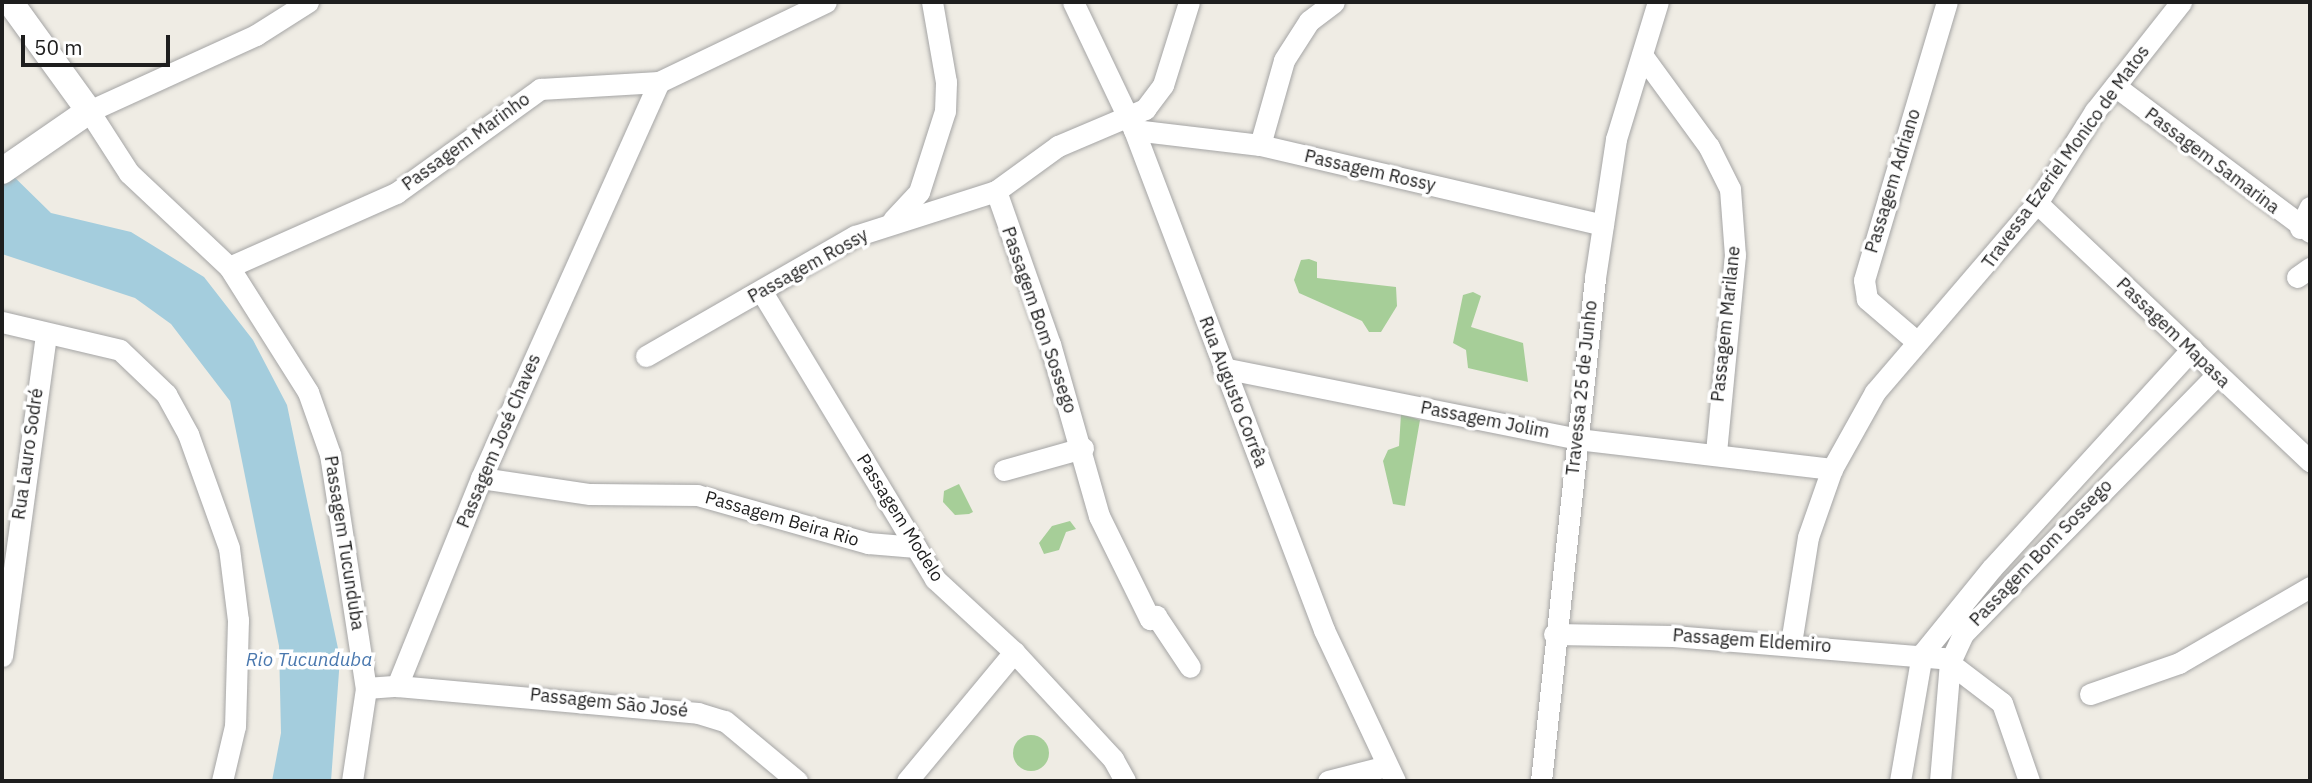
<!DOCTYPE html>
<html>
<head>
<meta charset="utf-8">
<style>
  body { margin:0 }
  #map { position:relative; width:2312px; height:783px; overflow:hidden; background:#efece4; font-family:"IBM Plex Sans",sans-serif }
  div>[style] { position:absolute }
  .forest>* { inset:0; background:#a6ce98 }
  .round { border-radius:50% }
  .water>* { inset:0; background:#a4cddd }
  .roads { filter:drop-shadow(0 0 2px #a5a5a5) drop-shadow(0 0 2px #a5a5a5) }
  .minor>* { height:21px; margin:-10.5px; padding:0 10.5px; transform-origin:10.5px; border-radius:10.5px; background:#fff }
  .tertiary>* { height:26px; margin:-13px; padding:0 13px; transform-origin:13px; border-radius:13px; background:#fff }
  span { translate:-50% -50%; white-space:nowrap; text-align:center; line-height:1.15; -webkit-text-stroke:7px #fff; paint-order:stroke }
  .street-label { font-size:18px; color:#1e1e1e }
  .water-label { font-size:19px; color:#4a78ae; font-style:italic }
  .frame { position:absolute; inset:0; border:4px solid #1e1e1e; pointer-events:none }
  .scale { position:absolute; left:21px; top:35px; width:149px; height:32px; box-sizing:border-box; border:4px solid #1e1e1e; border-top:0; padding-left:9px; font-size:21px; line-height:24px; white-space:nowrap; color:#1e1e1e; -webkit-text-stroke:5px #fff; paint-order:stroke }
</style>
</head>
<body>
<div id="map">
  <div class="forest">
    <i style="clip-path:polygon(1309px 259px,1317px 262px,1317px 278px,1396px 287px,1397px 306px,1381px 332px,1369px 332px,1362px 321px,1299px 293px,1294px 280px,1301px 260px)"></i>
    <i style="clip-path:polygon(1473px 292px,1481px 296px,1471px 327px,1523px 343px,1528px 382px,1468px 368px,1466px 350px,1453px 343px,1463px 295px)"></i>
    <i style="clip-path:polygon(1401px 414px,1420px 420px,1405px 506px,1393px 504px,1383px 461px,1388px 450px,1399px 446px)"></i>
    <i style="clip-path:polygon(959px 484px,973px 512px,969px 514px,955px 515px,943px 502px,944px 491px)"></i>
    <i style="clip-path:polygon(1070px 521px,1076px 529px,1066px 532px,1059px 550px,1044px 554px,1039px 543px,1052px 526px)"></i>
    <i class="round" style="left:1013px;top:735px;width:36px;height:36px"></i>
  </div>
  <div class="water">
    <i style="clip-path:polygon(2px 165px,51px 213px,131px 232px,204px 277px,253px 340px,287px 405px,340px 658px,331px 781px,272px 781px,281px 733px,279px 646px,230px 401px,171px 324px,135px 298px,2px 254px)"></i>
  </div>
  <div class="roads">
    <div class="minor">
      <i style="left:308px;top:2px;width:62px;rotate:147.6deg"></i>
      <i style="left:256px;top:35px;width:183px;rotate:155.5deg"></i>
      <i style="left:89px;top:111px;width:74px;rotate:57.2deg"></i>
      <i style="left:129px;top:173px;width:137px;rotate:43.2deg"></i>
      <i style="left:229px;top:267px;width:148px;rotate:57.7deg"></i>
      <i style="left:308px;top:392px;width:66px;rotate:70.5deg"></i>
      <i style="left:330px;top:454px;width:237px;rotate:81.3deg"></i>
      <i style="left:1073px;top:2px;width:142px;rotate:64.5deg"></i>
      <i style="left:1134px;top:130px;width:535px;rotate:69.19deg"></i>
      <i style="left:1324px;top:630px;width:167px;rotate:64.8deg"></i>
      <i style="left:1642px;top:55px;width:114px;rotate:53.9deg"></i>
      <i style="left:1709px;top:147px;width:47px;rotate:63.4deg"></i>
      <i style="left:1730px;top:189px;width:66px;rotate:85.7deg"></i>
      <i style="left:1735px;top:255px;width:198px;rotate:95.5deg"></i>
      <i style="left:2115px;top:86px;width:244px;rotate:36.8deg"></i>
      <i style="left:1134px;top:130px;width:127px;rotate:6.8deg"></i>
      <i style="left:1260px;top:145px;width:352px;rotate:13.1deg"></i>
      <i style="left:1260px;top:145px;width:88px;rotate:-74.2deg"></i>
      <i style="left:1284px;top:60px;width:46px;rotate:-57.3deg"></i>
      <i style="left:1309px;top:21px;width:31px;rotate:-37deg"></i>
      <i style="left:996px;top:191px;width:162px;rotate:70.6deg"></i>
      <i style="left:1050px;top:344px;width:179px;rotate:74.1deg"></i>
      <i style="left:1099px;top:516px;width:115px;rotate:63.7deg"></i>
      <i style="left:1150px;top:619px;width:7px;rotate:-27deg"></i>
      <i style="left:1156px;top:616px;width:61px;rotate:56.3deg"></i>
      <i style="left:2037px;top:203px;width:376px;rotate:43.4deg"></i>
      <i style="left:893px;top:220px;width:38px;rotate:-47deg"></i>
      <i style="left:919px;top:192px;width:85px;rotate:-72.2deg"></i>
      <i style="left:945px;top:111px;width:29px;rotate:-88deg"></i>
      <i style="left:946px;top:82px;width:81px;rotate:-99.9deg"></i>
      <i style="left:2300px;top:228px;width:23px;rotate:-65deg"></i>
      <i style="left:229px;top:267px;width:183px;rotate:-23.9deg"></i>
      <i style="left:396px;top:193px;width:178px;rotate:-35.8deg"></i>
      <i style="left:540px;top:89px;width:119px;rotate:-3.4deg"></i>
      <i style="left:659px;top:82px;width:185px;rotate:-25.6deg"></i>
      <i style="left:2297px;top:277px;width:16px;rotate:-35deg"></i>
      <i style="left:762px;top:292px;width:335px;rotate:58.9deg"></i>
      <i style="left:935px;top:579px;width:108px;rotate:42.7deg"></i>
      <i style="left:1014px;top:652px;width:146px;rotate:47.2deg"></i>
      <i style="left:1113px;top:759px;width:25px;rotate:61deg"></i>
      <i style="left:2px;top:322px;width:121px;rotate:13.3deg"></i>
      <i style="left:120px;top:350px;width:64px;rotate:43.7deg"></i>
      <i style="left:166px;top:394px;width:46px;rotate:61.2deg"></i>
      <i style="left:188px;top:434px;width:121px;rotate:70.2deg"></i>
      <i style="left:229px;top:548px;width:73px;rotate:82.9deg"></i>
      <i style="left:238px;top:620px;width:106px;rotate:91.6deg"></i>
      <i style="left:235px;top:726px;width:57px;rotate:103.3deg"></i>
      <i style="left:1916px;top:341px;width:65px;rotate:-139.4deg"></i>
      <i style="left:1867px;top:299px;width:19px;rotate:-99deg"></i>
      <i style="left:1864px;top:280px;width:290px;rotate:-73.4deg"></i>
      <i style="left:646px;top:356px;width:241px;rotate:-29.9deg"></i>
      <i style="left:855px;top:236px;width:148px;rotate:-17.7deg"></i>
      <i style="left:996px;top:191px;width:77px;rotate:-36deg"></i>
      <i style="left:1058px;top:146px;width:95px;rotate:-23deg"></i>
      <i style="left:1145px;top:109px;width:30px;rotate:-53deg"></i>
      <i style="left:1163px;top:85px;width:87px;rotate:-72.6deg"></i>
      <i style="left:1223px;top:368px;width:361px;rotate:11.3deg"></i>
      <i style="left:1577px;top:439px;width:257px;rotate:6.7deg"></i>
      <i style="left:1004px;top:470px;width:82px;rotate:-15.6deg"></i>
      <i style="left:481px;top:478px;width:110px;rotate:8.4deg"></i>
      <i style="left:590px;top:494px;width:107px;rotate:0.5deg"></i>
      <i style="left:697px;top:495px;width:178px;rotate:15.7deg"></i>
      <i style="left:868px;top:543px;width:48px;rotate:4.8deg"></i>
      <i style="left:1554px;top:634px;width:119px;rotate:1deg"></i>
      <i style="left:1673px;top:636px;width:271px;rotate:4.7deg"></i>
      <i style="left:1943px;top:658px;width:74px;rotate:37.3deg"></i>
      <i style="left:2002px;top:703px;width:83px;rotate:70.9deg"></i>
      <i style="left:1791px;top:643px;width:107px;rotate:-80.9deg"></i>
      <i style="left:1808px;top:537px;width:72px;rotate:-70.6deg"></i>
      <i style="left:1832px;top:469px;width:88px;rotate:-60.8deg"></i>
      <i style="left:1875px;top:392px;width:249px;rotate:-49.4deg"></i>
      <i style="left:2037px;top:203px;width:109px;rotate:-57.8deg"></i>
      <i style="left:2095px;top:111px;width:139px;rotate:-51.7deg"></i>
      <i style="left:2px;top:656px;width:323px;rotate:-82.2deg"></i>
      <i style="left:397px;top:686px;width:302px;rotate:5.1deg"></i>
      <i style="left:698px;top:713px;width:28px;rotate:17deg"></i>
      <i style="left:725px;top:721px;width:94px;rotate:39.8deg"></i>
      <i style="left:2090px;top:694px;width:94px;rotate:-19.2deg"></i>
      <i style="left:2179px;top:663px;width:151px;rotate:-30.1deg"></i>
      <i style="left:352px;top:781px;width:94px;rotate:-81.4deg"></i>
      <i style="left:366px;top:688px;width:31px;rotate:-4deg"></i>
      <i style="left:397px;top:686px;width:224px;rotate:-68deg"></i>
      <i style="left:481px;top:478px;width:434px;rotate:-65.8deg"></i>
      <i style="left:907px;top:781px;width:168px;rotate:-50.3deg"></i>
      <i style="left:1328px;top:781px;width:61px;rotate:-14.3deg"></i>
      <i style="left:1541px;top:781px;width:506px;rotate:-83.87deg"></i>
      <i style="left:1595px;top:278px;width:141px;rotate:-81.4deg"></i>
      <i style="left:1616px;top:139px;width:143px;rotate:-73deg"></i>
      <i style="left:1900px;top:781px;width:129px;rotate:-80.2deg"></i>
      <i style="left:1922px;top:654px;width:111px;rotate:-50.9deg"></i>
      <i style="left:1992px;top:568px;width:297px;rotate:-47.6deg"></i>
      <i style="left:1940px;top:781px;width:119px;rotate:-85.2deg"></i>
      <i style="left:1950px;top:662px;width:31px;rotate:-65deg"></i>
      <i style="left:1963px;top:634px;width:363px;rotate:-45.6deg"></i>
    </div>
    <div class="tertiary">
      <i style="left:2px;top:171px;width:106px;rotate:-34.6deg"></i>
      <i style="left:89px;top:111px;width:135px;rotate:-125.9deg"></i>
    </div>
  </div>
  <div class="street-label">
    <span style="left:466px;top:142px;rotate:-36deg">Passagem Marinho</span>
    <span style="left:2066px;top:157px;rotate:-54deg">Travessa Ezeriel Monico de Matos</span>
    <span style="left:2212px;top:161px;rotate:37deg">Passagem Samarina</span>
    <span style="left:1370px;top:171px;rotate:13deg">Passagem Rossy</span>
    <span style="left:1893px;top:181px;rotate:-73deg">Passagem Adriano</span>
    <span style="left:808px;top:266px;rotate:-29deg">Passagem Rossy</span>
    <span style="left:1039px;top:320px;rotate:71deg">Passagem Bom Sossego</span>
    <span style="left:1726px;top:324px;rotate:-84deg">Passagem Marilane</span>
    <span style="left:2173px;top:333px;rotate:44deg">Passagem Mapasa</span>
    <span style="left:1582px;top:388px;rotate:-84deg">Travessa 25 de Junho</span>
    <span style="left:1233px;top:392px;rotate:69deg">Rua Augusto Corrêa</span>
    <span style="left:1485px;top:420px;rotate:11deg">Passagem Jolim</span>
    <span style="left:499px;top:441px;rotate:-67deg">Passagem José Chaves</span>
    <span style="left:28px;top:454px;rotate:-82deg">Rua Lauro Sodré</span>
    <span style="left:900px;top:518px;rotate:58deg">Passagem Modelo</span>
    <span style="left:782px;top:519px;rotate:16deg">Passagem Beira Rio</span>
    <span style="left:344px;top:543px;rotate:81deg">Passagem Tucunduba</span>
    <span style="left:2041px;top:553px;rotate:-46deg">Passagem Bom Sossego</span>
    <span style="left:1752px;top:641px;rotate:4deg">Passagem Eldemiro</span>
    <span style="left:609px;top:703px;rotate:6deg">Passagem São José</span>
  </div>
  <div class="water-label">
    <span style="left:309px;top:660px">Rio Tucunduba</span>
  </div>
  <div class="frame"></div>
  <div class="scale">50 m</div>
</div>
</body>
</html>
